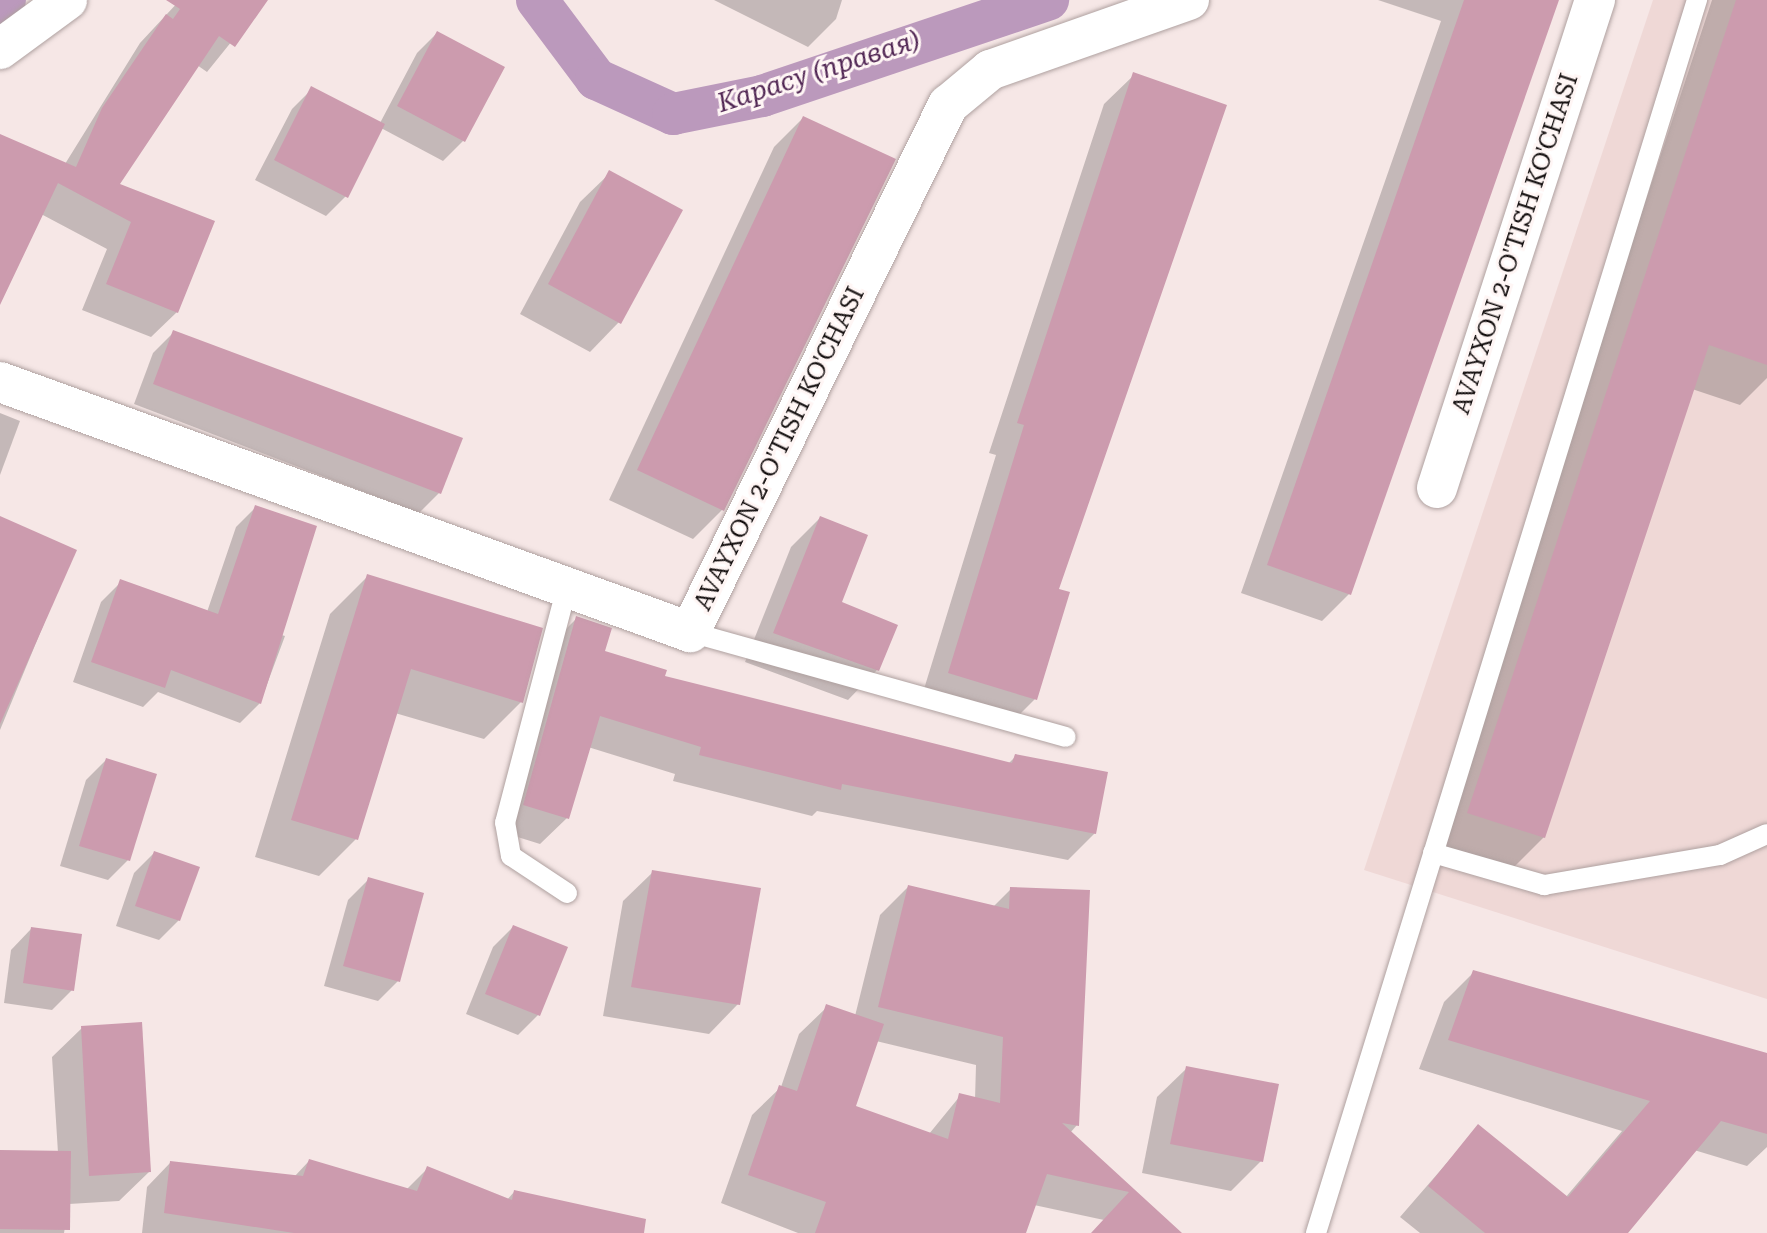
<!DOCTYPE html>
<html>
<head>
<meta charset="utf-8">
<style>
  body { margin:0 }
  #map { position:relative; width:1767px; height:1233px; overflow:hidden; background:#f6e7e6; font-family:"Roboto Serif",serif }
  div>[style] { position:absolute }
  .built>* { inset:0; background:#efd8d6 }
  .shadow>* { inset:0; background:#0003 }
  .canal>* { height:42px; margin:-21px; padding:0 21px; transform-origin:21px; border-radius:21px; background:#bb99bc }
  .building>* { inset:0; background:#cc9bae }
  .roads { filter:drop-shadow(0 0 2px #afa1a0) drop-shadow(0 0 2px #afa1a0) }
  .lane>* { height:20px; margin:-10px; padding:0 10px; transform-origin:10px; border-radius:10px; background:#fff }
  .street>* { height:40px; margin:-20px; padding:0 20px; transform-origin:20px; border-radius:20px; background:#fff }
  span { translate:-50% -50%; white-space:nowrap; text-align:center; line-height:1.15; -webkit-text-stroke:6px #fff6f5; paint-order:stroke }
  .street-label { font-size:24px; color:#130e0e }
  .water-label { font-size:26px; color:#512654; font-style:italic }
</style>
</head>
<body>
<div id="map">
  <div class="built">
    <i style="clip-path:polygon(1653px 0,1767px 0,1767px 999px,1364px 870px)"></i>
  </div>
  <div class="shadow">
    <i style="clip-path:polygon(180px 0,265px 0,207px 72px,197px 65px,116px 185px,177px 312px,151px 337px,82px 310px,107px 249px,41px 214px,0 300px,0 136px,65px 164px,140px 43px)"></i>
    <i style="clip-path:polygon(714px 0,842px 0,836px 19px,808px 47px)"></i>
    <i style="clip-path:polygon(1378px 0,1557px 0,1349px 594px,1322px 621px,1241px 593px,1441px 21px)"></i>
    <i style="clip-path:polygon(1712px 0,1767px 0,1767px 378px,1740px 405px,1692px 389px,1544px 837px,1506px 875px,1431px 850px)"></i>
    <i style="clip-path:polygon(437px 33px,463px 141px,443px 161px,381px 128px,346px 196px,326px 216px,255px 180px,292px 109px,312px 89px,380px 123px,417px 53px)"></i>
    <i style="clip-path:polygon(1134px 75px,1057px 590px,1035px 699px,1006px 728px,920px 702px,996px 455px,989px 453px,1104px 104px)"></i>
    <i style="clip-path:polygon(803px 118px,722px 510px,693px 539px,609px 500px,774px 147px)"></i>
    <i style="clip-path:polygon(610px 173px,619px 322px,590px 352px,520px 314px,580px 202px)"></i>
    <i style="clip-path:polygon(173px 333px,439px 493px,419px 513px,134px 404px,153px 353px)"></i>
    <i style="clip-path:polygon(0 413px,20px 421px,0 475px)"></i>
    <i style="clip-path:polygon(256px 507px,278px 634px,285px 636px,260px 703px,240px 723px,158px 692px,143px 707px,73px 682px,101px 602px,121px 582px,207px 612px,236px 527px)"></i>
    <i style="clip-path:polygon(0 518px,74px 551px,0 730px)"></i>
    <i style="clip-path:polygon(820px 518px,839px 603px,877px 670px,848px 700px,745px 662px,791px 547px)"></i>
    <i style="clip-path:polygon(367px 577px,521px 702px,484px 739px,395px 713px,356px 839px,319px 876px,255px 857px,330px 614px)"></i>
    <i style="clip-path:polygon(577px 618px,603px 652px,663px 678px,1008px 764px,1016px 756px,1095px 833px,1068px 860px,817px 811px,812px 816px,673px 781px,675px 774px,588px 747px,567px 818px,540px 844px,498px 831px,550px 645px)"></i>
    <i style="clip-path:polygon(106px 760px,128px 860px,108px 880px,60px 866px,86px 780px)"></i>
    <i style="clip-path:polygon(154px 853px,179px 920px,159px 940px,116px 926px,134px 873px)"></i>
    <i style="clip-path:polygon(653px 872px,738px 1004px,709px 1034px,603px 1016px,623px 901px)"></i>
    <i style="clip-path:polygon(368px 880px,398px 981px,378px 1001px,324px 986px,348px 900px)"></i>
    <i style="clip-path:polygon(evenodd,908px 887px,993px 907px,1011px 889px,1077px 1125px,1070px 1133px,1173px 1228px,1168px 1233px,1092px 1233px,1104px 1220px,1034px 1205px,1024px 1233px,798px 1233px,721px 1203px,752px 1115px,781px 1087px,799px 1034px,827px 1007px,855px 1016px,880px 915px,908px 887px,876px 1041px,976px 1065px,975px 1099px,960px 1096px,929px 1134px,853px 1107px,876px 1041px)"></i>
    <i style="clip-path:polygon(513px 927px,565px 948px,538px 1015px,518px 1035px,466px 1014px,493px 947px)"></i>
    <i style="clip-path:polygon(31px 929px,72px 990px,52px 1010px,4px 1003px,11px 950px)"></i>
    <i style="clip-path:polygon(1473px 973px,1767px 1056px,1767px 1147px,1747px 1166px,1694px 1150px,1626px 1233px,1420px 1233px,1400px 1217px,1478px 1127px,1565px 1198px,1622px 1131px,1419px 1069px,1444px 1002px)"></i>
    <i style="clip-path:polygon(82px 1028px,149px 1172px,119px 1201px,69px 1204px,64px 1233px,0 1233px,0 1152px,58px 1153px,52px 1057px)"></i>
    <i style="clip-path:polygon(1187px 1068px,1261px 1161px,1231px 1191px,1142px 1173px,1157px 1097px)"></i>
    <i style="clip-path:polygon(309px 1161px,406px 1190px,428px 1168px,507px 1200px,514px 1192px,603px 1233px,142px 1233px,147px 1187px,170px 1163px,294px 1177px)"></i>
  </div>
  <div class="canal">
    <i style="left:537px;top:0;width:99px;rotate:53.2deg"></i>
    <i style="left:596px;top:79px;width:85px;rotate:24.4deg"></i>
    <i style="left:673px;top:114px;width:91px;rotate:-11.4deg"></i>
    <i style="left:762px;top:96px;width:302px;rotate:-18.6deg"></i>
    <i style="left:0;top:5px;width:7px;rotate:-45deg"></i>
  </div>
  <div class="building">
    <i style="clip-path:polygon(166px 0,268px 0,235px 47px,219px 36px,120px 184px,215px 221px,178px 313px,106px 284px,131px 222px,58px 183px,0 305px,0 134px,76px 167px,102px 108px,166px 14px,173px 19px,180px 9px)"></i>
    <i style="clip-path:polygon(1464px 0,1559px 0,1351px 595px,1267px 565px)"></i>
    <i style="clip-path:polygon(1736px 0,1767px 0,1767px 365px,1709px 345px,1545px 838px,1467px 813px)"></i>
    <i style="clip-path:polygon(437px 31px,505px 67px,465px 142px,397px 106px)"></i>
    <i style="clip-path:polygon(1133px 72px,1227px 105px,1059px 589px,1070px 592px,1037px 700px,948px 673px,1024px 425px,1017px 423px)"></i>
    <i style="clip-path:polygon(311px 86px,385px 124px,348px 198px,274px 160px)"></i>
    <i style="clip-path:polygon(803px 116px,896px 159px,724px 511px,637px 470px)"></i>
    <i style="clip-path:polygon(609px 170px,683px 210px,621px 324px,548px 284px)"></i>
    <i style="clip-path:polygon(173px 330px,463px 438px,441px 494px,153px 384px)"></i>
    <i style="clip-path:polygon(255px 505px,317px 526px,261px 704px,171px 670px,165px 688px,91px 662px,120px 579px,218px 614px)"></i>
    <i style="clip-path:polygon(0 516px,77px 550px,0 724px)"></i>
    <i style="clip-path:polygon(820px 516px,868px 535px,842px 602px,898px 625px,879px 671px,773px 633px)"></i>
    <i style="clip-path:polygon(367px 574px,543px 628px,523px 703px,411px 669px,358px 840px,291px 820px)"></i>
    <i style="clip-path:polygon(576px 616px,612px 628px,605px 651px,667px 670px,665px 676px,1012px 763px,1015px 754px,1108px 772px,1096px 834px,842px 784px,841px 790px,699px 755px,701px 747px,600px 716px,569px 819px,523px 805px)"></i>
    <i style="clip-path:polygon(106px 758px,157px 774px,130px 861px,79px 846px)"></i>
    <i style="clip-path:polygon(154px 851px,200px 867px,180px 921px,135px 906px)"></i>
    <i style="clip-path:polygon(652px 870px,761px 888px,740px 1005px,631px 987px)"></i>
    <i style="clip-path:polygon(368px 877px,424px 893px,400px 982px,343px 966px)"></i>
    <i style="clip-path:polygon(908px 885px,1009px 909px,1010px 887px,1090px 890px,1079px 1126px,1062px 1123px,1182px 1233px,1091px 1233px,1129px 1192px,1047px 1174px,1026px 1233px,815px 1233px,826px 1202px,748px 1175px,779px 1085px,797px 1091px,826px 1004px,884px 1024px,856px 1106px,948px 1139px,959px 1093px,1000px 1103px,1003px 1037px,878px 1007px)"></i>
    <i style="clip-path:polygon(513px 925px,568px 947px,540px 1016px,485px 994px)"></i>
    <i style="clip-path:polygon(31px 927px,82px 934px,74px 991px,23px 983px)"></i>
    <i style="clip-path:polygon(1473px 970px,1767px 1053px,1767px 1134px,1721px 1121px,1628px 1233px,1485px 1233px,1428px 1186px,1478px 1124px,1568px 1197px,1650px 1101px,1448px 1040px)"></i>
    <i style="clip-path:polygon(142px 1022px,151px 1172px,89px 1176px,81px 1026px)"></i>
    <i style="clip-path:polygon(1186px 1066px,1279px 1084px,1263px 1162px,1170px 1144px)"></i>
    <i style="clip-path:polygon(0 1150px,71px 1151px,70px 1230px,0 1229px)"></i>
    <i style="clip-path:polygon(309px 1159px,417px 1191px,427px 1166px,512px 1200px,514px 1190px,646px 1219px,644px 1233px,294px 1233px,164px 1213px,170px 1161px,303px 1176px)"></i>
  </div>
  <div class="roads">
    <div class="lane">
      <i style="left:690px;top:632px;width:390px;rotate:15.6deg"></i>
      <i style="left:1433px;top:853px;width:116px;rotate:16.1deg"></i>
      <i style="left:1544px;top:885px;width:179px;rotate:-9.7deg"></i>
      <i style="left:1720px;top:855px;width:51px;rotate:-24.1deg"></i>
      <i style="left:567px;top:893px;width:67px;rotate:-146.5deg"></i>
      <i style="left:511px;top:856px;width:34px;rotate:-100deg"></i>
      <i style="left:505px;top:823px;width:244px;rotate:-75.3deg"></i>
      <i style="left:1316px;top:1233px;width:1291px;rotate:-72.83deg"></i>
    </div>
    <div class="street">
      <i style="left:0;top:49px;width:83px;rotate:-36.2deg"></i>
      <i style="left:0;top:382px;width:734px;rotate:19.92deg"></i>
      <i style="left:690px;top:632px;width:587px;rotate:-63.92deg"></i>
      <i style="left:948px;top:105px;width:55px;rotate:-39.8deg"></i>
      <i style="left:990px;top:70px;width:211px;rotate:-19.4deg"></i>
      <i style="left:1437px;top:488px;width:513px;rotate:-72.06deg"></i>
    </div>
  </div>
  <div class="street-label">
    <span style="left:1516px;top:244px;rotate:-72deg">AVAYXON 2-O'TISH KO'CHASI</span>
    <span style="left:780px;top:449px;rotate:-64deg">AVAYXON 2-O'TISH KO'CHASI</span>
  </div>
  <div class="water-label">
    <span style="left:819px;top:72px;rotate:-18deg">Карасу (правая)</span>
  </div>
</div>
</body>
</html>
